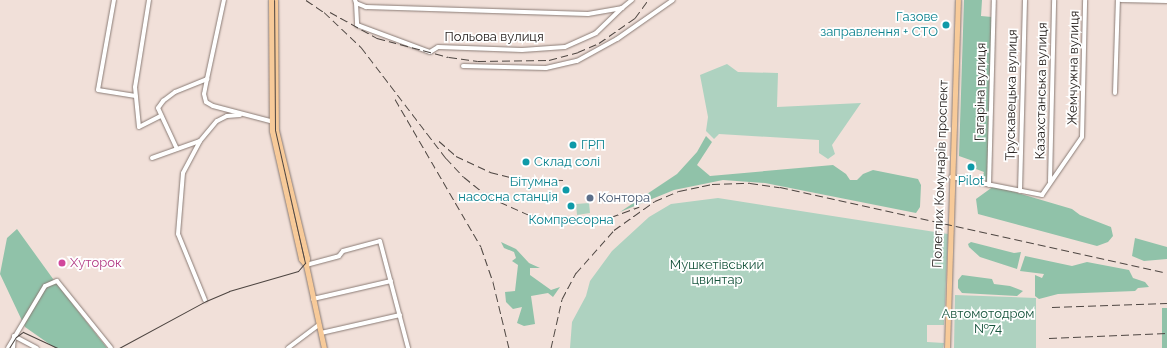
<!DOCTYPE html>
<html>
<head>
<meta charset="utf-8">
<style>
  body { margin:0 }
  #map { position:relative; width:1167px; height:348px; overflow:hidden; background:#f1e0d9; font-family:Raleway,sans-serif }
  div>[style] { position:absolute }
  .green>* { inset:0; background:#aed2c0 }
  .forest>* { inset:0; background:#90c2a9 }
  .roads { filter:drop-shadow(0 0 1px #8a7b75) drop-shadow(0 0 1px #8a7b75) }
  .minor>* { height:4px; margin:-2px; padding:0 2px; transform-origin:2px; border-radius:2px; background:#fff }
  .major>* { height:5px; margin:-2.5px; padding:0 2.5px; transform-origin:2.5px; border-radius:2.5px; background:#f7ca99 }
  .tram>* { height:1px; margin:-0.5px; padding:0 0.5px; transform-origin:0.5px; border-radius:0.5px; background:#4d4541 }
  .rail>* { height:1px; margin-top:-0.5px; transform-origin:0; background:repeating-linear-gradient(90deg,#4d4541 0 8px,transparent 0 12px) }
  .dots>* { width:11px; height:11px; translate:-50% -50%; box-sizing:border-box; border:2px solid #fff; border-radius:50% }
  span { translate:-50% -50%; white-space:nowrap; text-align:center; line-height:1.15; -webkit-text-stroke:3.5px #fff; paint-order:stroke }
  .culture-label { font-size:13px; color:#0d838f }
  .right { translate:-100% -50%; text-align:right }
  .left { translate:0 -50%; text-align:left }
  .street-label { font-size:13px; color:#27211e }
  .service-label { font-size:13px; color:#4e5e75 }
  .hotel-label { font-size:13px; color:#b23c85 }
  .park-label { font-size:13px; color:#15533b }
</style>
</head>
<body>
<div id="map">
  <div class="green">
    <i style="clip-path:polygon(727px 64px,738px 72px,778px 73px,777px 107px,861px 103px,832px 145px,835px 154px,828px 159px,819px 153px,819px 140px,719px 134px,714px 139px,706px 131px,708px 117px,700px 75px)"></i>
    <i style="clip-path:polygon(718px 198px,948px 234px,944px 325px,927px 325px,927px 342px,944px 343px,943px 348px,570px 348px,572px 322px,586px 296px,590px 281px,612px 251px,649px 217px,671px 204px)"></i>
    <i style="clip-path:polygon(589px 203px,590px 213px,577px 215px,576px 204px)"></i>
    <i style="clip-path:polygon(955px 295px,1036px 298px,1036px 348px,954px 348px)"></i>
  </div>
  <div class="forest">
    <i style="clip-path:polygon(964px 0,982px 0,981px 16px,992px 17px,989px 178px,986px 182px,981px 181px,984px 172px,976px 169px,976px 162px,959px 156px)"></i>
    <i style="clip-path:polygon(706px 136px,712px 142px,697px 165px,710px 176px,833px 165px,846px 174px,850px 180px,857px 180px,863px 174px,873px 170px,918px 179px,921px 185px,920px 207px,916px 213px,765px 183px,723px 180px,674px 190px,620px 212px,677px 174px,697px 152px)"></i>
    <i style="clip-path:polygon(994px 186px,1072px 209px,1080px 215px,1111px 227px,1113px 236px,1108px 242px,1097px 246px,978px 214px,976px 199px)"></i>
    <i style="clip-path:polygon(17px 229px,56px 283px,107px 348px,55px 348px,25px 327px,0 274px,7px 238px)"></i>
    <i style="clip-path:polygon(1135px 238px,1167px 247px,1167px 259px,1144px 261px,1132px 256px)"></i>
    <i style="clip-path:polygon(501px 242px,516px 249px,529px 263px,540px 268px,530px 268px,530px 275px,551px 290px,560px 287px,553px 297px,548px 293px,531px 296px,535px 324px,524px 326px,517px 323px,522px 307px,513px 309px,506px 302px,505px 292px,515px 291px,518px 265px,512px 261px,516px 258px,514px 252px,504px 248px)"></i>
    <i style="clip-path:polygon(971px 242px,1014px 253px,1021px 252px,1017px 269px,980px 257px,969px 247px,968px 244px)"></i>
    <i style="clip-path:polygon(1025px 256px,1072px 266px,1087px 262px,1129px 270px,1133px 278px,1145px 282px,1149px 287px,1138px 288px,1135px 291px,1058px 294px,1039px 299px,1035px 296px,1035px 275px,1042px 278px,1044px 274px,1020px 271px)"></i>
    <i style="clip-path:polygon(962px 275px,992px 279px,994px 284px,1010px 286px,1023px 291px,1017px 296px,962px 293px,958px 288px,958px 280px)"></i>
    <i style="clip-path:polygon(1162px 308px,1167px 308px,1167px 348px,1162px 348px)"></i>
  </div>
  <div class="roads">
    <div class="minor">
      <i style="left:114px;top:0;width:91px;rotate:100.1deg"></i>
      <i style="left:98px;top:90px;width:38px;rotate:9deg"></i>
      <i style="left:149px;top:0;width:88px;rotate:99.1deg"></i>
      <i style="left:135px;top:87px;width:40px;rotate:84.3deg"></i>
      <i style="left:139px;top:127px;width:25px;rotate:-27deg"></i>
      <i style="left:355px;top:0;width:3px;rotate:72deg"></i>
      <i style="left:356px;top:3px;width:11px;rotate:22deg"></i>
      <i style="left:366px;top:7px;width:222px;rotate:1.8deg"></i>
      <i style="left:588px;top:14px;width:35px;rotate:-10deg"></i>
      <i style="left:622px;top:8px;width:13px;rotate:-39deg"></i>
      <i style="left:1121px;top:0;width:46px;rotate:1.2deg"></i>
      <i style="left:356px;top:3px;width:22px;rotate:87deg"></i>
      <i style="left:357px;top:25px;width:78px;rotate:20.3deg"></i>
      <i style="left:430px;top:52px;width:9px;rotate:-32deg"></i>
      <i style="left:438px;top:47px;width:84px;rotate:2deg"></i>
      <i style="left:522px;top:50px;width:43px;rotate:-4deg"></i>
      <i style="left:565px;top:47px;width:34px;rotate:-24deg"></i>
      <i style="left:596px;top:33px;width:36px;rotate:-44deg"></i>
      <i style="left:463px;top:66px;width:83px;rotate:1.4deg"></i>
      <i style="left:546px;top:68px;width:32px;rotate:-13deg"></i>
      <i style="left:577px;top:61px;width:46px;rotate:-28.8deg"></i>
      <i style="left:617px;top:39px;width:68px;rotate:-34.9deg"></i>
      <i style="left:207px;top:79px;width:81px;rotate:-77.9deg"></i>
      <i style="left:1115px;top:93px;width:93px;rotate:-88.2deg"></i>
      <i style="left:177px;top:149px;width:45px;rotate:-114.9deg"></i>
      <i style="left:158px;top:108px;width:9px;rotate:-54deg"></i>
      <i style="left:163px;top:101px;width:15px;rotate:-37deg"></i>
      <i style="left:175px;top:92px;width:35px;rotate:-22deg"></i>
      <i style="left:207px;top:79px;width:15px;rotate:101deg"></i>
      <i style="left:204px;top:94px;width:8px;rotate:76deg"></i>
      <i style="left:206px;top:102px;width:8px;rotate:30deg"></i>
      <i style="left:213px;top:106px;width:63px;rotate:14.7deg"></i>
      <i style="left:152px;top:158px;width:51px;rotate:-19.5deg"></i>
      <i style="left:951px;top:177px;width:93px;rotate:11.2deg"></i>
      <i style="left:1042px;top:195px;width:70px;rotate:-55.4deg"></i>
      <i style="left:1082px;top:137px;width:137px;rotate:-88.7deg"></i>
      <i style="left:1050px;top:182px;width:182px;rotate:-88.7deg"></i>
      <i style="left:989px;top:185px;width:185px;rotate:-88.5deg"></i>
      <i style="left:1020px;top:191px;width:191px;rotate:-88.5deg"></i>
      <i style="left:306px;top:265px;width:34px;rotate:-15deg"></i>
      <i style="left:339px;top:256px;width:6px;rotate:-51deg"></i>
      <i style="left:343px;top:251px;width:38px;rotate:-15deg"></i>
      <i style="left:380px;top:241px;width:111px;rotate:75.3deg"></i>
      <i style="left:313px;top:299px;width:80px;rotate:-13deg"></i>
      <i style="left:205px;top:300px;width:71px;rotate:-112.2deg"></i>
      <i style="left:178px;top:234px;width:61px;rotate:-85.3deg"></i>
      <i style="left:183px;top:173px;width:36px;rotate:-62deg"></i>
      <i style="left:200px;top:141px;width:26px;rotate:-50deg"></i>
      <i style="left:217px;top:121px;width:11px;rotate:-27deg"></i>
      <i style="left:227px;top:116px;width:13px;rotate:-4deg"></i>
      <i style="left:321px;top:333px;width:81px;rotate:-12.8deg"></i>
      <i style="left:14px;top:336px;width:26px;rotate:28deg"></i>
      <i style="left:8px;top:348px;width:72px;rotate:-59.2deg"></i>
      <i style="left:45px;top:286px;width:13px;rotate:-23deg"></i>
      <i style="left:57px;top:281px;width:86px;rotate:51.1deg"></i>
      <i style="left:13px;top:348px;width:12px;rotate:-85deg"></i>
      <i style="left:288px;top:348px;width:39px;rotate:-37deg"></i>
    </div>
    <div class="major">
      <i style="left:271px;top:0;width:131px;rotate:89.6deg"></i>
      <i style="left:272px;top:131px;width:131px;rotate:77.2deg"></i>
      <i style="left:301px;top:259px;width:8px;rotate:50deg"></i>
      <i style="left:275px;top:0;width:130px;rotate:89.6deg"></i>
      <i style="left:276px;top:130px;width:132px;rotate:76.4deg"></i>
      <i style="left:307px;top:258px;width:7px;rotate:98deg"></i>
      <i style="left:306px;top:265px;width:85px;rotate:77.8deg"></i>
      <i style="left:947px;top:348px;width:348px;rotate:-88.2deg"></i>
    </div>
  </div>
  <div class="tram">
    <i style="left:9px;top:348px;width:13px;rotate:-58deg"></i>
    <i style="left:16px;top:337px;width:9px;rotate:-36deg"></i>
    <i style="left:23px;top:332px;width:38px;rotate:25deg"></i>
    <i style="left:119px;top:348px;width:99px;rotate:-28.4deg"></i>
    <i style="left:206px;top:301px;width:25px;rotate:-23deg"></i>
    <i style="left:229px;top:291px;width:72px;rotate:-16.2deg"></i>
    <i style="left:298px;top:271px;width:11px;rotate:-49deg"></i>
    <i style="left:305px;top:263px;width:136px;rotate:-102.7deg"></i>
    <i style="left:275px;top:130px;width:130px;rotate:-90.4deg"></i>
  </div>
  <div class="rail">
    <i style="left:306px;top:0;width:22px;rotate:34deg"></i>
    <i style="left:324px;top:12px;width:51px;rotate:43.4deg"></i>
    <i style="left:361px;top:47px;width:140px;rotate:52.6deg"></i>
    <i style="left:446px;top:158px;width:26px;rotate:47deg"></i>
    <i style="left:464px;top:177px;width:32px;rotate:39deg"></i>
    <i style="left:489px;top:197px;width:42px;rotate:24.1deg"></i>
    <i style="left:527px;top:214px;width:45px;rotate:9deg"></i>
    <i style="left:571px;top:221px;width:40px;rotate:-5.7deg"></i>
    <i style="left:611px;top:217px;width:30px;rotate:-20deg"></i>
    <i style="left:330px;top:12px;width:54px;rotate:29deg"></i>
    <i style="left:377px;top:38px;width:74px;rotate:14.8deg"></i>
    <i style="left:449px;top:57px;width:29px;rotate:8deg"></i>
    <i style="left:478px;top:61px;width:71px;rotate:-0.8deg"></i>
    <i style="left:549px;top:60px;width:30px;rotate:-15deg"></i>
    <i style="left:578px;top:52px;width:23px;rotate:-23deg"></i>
    <i style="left:599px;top:43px;width:44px;rotate:-34.8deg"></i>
    <i style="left:635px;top:18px;width:22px;rotate:-54deg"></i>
    <i style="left:395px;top:99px;width:171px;rotate:59.8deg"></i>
    <i style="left:481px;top:247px;width:37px;rotate:71deg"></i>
    <i style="left:493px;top:282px;width:68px;rotate:76.4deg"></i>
    <i style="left:439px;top:141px;width:23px;rotate:41deg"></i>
    <i style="left:456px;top:156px;width:38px;rotate:25deg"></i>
    <i style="left:490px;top:172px;width:30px;rotate:14deg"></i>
    <i style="left:519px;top:179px;width:44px;rotate:1.3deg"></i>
    <i style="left:1052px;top:307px;width:115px;rotate:-2deg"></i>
    <i style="left:1049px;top:338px;width:118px;rotate:-2.4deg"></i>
    <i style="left:551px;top:348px;width:50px;rotate:-77.3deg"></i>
    <i style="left:562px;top:299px;width:30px;rotate:-62deg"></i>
    <i style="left:576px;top:273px;width:57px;rotate:-48.5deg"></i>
    <i style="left:614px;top:230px;width:50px;rotate:-35.3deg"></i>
    <i style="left:655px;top:201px;width:26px;rotate:-23deg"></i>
    <i style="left:679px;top:191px;width:34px;rotate:-12deg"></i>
    <i style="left:712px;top:184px;width:38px;rotate:-2deg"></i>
    <i style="left:750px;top:183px;width:30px;rotate:8deg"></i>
    <i style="left:780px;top:187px;width:396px;rotate:12.5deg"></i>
  </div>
  <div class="dots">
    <i style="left:946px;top:25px;background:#0f9aa8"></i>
    <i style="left:573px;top:145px;background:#0f9aa8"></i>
    <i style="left:526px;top:162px;background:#0f9aa8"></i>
    <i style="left:971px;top:167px;background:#0f9aa8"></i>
    <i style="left:566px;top:190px;background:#0f9aa8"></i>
    <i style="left:590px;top:198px;background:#5c6f8a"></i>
    <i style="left:571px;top:206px;background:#0f9aa8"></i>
    <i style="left:62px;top:263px;background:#d1479c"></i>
  </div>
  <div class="culture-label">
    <span class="right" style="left:938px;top:25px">Газове<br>заправлення + СТО</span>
    <span class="left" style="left:581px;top:145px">ГРП</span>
    <span class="left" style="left:534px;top:162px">Склад солі</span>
    <span style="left:971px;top:181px">Pilot</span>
    <span class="right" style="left:558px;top:190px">Бітумна<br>насосна станція</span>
    <span style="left:571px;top:220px">Компресорна</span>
  </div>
  <div class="street-label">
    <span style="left:494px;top:37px">Польова вулиця</span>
    <span style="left:1074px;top:68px;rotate:-89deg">Жемчужна вулиця</span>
    <span style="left:1042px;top:91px;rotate:-89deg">Казахстанська вулиця</span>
    <span style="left:981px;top:92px;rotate:-89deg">Гагаріна вулиця</span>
    <span style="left:1012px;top:95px;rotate:-89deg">Трускавецька вулиця</span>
    <span style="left:941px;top:174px;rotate:-88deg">Полеглих Комунарів проспект</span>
  </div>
  <div class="service-label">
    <span class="left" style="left:598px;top:198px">Контора</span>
  </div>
  <div class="hotel-label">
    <span class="left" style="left:70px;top:263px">Хуторок</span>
  </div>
  <div class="park-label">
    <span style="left:717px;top:273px">Мушкетівський<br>цвинтар</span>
    <span style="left:988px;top:322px">Автомотодром<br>№74</span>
  </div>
</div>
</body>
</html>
